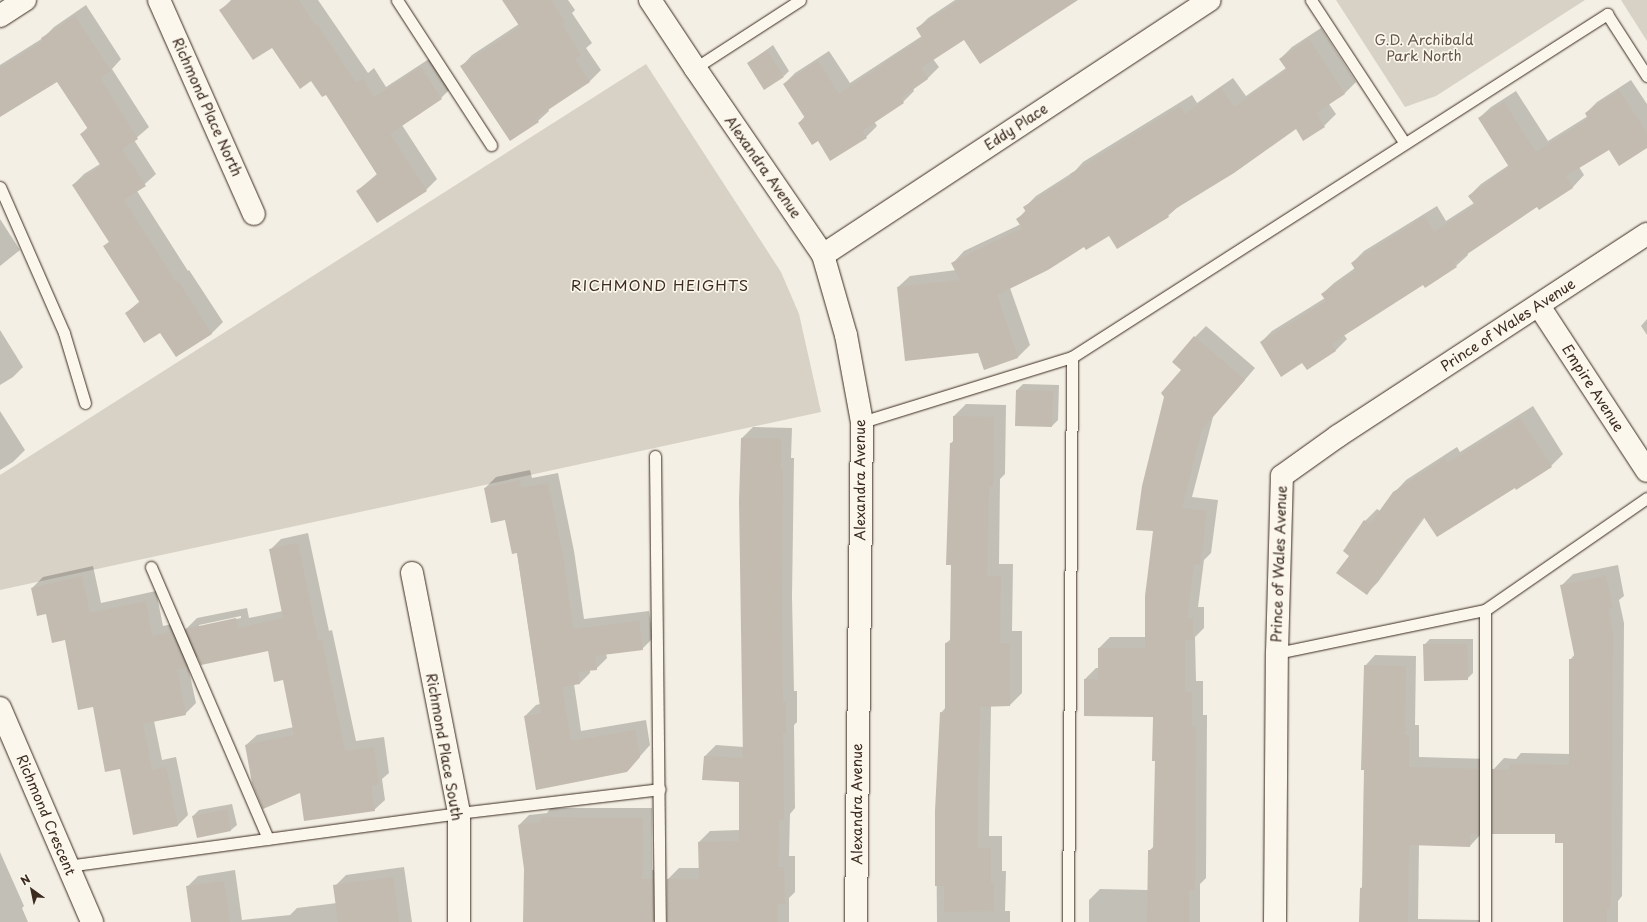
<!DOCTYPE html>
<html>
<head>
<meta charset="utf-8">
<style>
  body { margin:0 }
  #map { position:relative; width:1647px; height:922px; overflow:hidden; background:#f3efe4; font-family:"Playpen Sans",sans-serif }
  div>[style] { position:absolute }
  .green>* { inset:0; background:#d8d1c6 }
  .shadow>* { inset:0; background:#0003 }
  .building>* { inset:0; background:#c3bbb0 }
  .roads { filter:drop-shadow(0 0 1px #3b2a1e) drop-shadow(0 0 1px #3b2a1e) }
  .lane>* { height:11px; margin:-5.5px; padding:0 5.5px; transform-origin:5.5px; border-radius:5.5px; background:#fbf7ec }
  .street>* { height:22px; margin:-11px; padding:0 11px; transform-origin:11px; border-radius:11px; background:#fbf7ec }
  span { translate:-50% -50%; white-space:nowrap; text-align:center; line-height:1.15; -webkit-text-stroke:3.5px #fbf7ec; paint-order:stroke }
  .park-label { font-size:14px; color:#625448 }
  .street-label { font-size:14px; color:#3b2a1e }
  .neighbourhood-label { font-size:15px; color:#3b2a1e; letter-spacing:1px }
  .north { position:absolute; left:12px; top:870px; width:40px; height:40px; -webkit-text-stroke:3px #fbf7ec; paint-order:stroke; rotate:327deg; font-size:11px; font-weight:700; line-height:16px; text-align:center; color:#3b2a1e }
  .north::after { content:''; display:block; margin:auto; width:14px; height:18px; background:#3b2a1e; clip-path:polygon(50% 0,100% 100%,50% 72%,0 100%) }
</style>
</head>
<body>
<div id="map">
  <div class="green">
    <i style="clip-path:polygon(1336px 0,1585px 0,1436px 96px,1405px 107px)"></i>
    <i style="clip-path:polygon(1621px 0,1647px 0,1647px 41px)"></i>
    <i style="clip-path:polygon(646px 64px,781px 272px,799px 314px,821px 412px,0 590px,0 475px)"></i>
  </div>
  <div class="shadow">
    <i style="clip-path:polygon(231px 0,318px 0,368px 73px,374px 68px,386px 87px,432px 57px,452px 87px,441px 98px,402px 125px,437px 179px,426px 190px,357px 191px,377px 174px,327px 93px,272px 46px,221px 10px)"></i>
    <i style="clip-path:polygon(504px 0,568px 0,575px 10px,572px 13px,592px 43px,586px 48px,601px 70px,590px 81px,548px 109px,549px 111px,538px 121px,462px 66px,472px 55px,519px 24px)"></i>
    <i style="clip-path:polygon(955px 0,1066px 0,964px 39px,933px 59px,939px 67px,928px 78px,913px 88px,914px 91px,903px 102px,874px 121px,877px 126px,866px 137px,818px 140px,799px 123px,805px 116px,784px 84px,795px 73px,829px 51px,850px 83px,922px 36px,917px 29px,928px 18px)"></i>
    <i style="clip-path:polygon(86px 5px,121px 59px,112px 69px,149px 127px,134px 140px,156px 174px,137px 191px,188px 271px,189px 270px,223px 322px,211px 334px,126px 313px,140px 301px,105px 246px,110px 241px,73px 185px,84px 174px,100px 164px,81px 134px,88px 127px,58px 80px,0 115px,0 65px,43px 38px,54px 27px)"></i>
    <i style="clip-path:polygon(1321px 28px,1356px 82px,1345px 93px,1329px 104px,1336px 114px,1324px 126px,1303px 139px,1296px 128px,1180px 205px,1168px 216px,1109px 234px,1084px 246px,1010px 288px,1030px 345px,1018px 357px,984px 369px,979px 352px,898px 287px,910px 276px,956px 270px,953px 263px,964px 251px,1021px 224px,1018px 219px,1026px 210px,1024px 208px,1036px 196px,1075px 171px,1083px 162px,1192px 95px,1197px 103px,1233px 78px,1246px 96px,1286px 68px,1280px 59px,1292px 47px)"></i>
    <i style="clip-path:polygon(773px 45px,789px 71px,784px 76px,748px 63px)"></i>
    <i style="clip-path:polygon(1631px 80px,1647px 104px,1647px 147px,1609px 148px,1579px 167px,1584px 175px,1573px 187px,1540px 208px,1538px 205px,1467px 253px,1468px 255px,1456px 266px,1423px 283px,1344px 335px,1347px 339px,1335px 351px,1303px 362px,1261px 342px,1272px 331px,1325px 298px,1322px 294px,1334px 283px,1355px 268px,1352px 263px,1364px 251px,1437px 206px,1446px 221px,1474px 203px,1469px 196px,1481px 184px,1509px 165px,1479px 118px,1491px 107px,1516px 91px,1548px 141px,1588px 116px,1586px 113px,1597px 102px)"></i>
    <i style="clip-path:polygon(0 219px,20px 250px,0 266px)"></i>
    <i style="clip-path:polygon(1647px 319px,1647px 335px,1641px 326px)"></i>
    <i style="clip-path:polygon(1206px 326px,1255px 368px,1213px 417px,1192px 497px,1218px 500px,1211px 553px,1204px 560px,1198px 607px,1204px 607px,1204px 628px,1195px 637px,1196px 681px,1203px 681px,1203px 715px,1207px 715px,1206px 878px,1200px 884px,1200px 922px,1089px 922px,1089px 900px,1100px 889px,1148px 890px,1149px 851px,1155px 845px,1156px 760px,1154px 716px,1085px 679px,1096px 668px,1099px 668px,1099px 648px,1110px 637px,1146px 637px,1182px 370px,1195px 337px)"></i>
    <i style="clip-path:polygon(0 330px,23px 367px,13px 377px,0 385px)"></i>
    <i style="clip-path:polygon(1023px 384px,1059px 385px,1058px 420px,1052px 426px,1016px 425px,1017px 390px)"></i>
    <i style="clip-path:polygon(966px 404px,1006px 405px,1005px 474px,1000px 479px,999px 564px,1013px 564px,1012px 631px,1022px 631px,1022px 693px,1010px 705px,991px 706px,989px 836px,1002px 836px,1002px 871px,1006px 871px,1005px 911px,1010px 911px,1010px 922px,937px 922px,936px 811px,941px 713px,946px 707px,946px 643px,951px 639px,951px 443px,954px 440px,954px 416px)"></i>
    <i style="clip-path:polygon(1533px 406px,1563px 454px,1551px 466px,1516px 488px,1515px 486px,1425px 517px,1378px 582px,1366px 594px,1351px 555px,1344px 551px,1365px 521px,1377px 509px,1380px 511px,1394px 493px,1406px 480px,1457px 447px,1460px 452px)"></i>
    <i style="clip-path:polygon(0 411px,25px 450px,13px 462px,0 470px)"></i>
    <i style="clip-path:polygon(753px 427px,792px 428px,791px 458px,794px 458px,792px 597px,794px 691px,797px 691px,797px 722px,794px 725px,795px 808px,790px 814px,789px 856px,795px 856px,795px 892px,789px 898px,789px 922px,740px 922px,668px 879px,679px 868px,700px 868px,699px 842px,710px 831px,740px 830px,740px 781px,705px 756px,716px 745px,744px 747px,742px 438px)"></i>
    <i style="clip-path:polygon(530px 470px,532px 478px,558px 473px,574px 551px,584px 619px,649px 611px,653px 638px,642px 649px,606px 653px,607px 658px,596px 669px,590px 670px,590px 673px,579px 684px,574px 684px,581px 731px,646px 720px,650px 745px,627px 771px,537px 789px,525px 716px,536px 705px,540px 704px,517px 552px,505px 519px,485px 488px,496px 477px)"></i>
    <i style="clip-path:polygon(evenodd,308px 533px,329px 631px,332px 630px,356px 741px,384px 737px,389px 773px,382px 779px,385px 800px,374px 810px,300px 791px,246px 745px,257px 735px,294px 727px,284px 679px,269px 650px,198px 656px,188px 666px,196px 703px,185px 714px,154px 721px,162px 760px,176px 757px,188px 815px,177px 826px,121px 768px,66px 639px,46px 613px,32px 588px,43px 577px,93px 566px,101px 603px,156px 591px,163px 626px,182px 622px,185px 630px,197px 618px,247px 608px,249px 618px,283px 611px,270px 550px,281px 539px,308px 533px,241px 616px,241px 618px,199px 627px,199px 625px,241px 616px)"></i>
    <i style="clip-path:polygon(1618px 565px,1624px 596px,1619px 600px,1624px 623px,1622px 896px,1618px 901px,1618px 922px,1564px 922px,1564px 842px,1493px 770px,1504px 758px,1516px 759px,1521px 753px,1570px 754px,1570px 660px,1575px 654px,1561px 586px,1573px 574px)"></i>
    <i style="clip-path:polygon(1430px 639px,1473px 639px,1473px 673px,1467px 679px,1424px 645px)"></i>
    <i style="clip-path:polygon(1375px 655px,1416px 656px,1415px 725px,1419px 725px,1419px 757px,1488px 759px,1480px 835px,1470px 846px,1419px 844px,1418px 919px,1480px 920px,1479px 922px,1360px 922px,1361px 888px,1363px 886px,1365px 666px)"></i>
    <i style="clip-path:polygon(232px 804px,237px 825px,231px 830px,193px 816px,199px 810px)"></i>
    <i style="clip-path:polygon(551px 808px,652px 808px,652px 870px,662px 870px,663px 911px,653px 922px,524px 922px,525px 869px,519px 825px,529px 815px,547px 813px)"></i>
    <i style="clip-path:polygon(0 852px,24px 906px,22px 908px,28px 922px,0 922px)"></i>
    <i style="clip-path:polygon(404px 867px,412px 922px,192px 922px,187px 887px,198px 876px,235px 870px,242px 920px,290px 915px,297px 908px,337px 903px,335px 886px,346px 875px)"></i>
  </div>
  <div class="building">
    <i style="clip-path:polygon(234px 0,299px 0,315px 25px,317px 24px,356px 83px,363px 79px,374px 97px,421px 67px,442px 99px,390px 134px,427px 191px,377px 223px,356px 191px,378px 176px,326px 95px,322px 97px,311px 81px,300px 89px,272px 48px,253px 60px,219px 10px)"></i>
    <i style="clip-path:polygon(502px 0,551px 0,565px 22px,562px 24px,581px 55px,575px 59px,590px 82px,536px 118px,539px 122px,510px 141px,460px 66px,520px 27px)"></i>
    <i style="clip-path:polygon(960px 0,1078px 0,980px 64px,964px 40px,921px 68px,928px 79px,901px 98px,904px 103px,862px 131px,867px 138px,830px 161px,818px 141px,812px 145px,798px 123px,805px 118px,783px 84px,818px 61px,839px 94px,922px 38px,916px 28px)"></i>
    <i style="clip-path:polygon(75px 16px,111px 71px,100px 78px,138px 139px,122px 149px,146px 186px,124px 200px,176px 282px,178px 281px,212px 334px,176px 357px,160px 333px,144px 343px,125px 313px,140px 303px,103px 246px,109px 242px,72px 185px,101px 166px,80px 134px,88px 129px,57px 82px,0 117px,0 68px,43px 41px,41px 38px)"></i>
    <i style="clip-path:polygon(1309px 39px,1345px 94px,1316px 113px,1325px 127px,1303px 141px,1296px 129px,1234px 173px,1167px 214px,1169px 217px,1117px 249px,1109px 236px,1086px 250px,1084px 247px,1048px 270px,997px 295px,1018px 358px,984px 370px,978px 353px,905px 361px,897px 287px,960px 280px,951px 263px,1022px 228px,1016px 219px,1026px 212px,1023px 207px,1072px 176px,1070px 174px,1180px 106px,1185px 114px,1221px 88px,1234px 107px,1287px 70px,1279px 59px)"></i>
    <i style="clip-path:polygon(767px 50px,784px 77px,764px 90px,747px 63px)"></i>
    <i style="clip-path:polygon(1619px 90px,1647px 133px,1647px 148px,1619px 166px,1609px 150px,1566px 176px,1573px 188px,1539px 210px,1537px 207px,1454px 263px,1457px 267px,1425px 288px,1423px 285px,1331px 344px,1336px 351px,1307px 370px,1302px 363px,1281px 377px,1260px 342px,1326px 301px,1321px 294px,1356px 271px,1351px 263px,1425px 216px,1434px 232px,1475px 205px,1468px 196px,1509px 167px,1478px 118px,1504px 102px,1536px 152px,1588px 119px,1585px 113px)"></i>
    <i style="clip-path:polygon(1194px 336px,1245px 380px,1202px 429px,1182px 508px,1207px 511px,1200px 565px,1194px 564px,1187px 618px,1193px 618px,1193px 640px,1185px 640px,1185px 692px,1192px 692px,1192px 726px,1196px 726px,1195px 890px,1189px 890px,1189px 922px,1147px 922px,1148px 850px,1153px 850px,1155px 761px,1152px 761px,1153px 717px,1084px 716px,1084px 679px,1098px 679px,1098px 648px,1145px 648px,1145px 596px,1153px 531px,1136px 530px,1142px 486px,1164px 397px,1161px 393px,1181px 370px,1172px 362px)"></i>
    <i style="clip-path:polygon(1016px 390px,1053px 391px,1052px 427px,1015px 426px)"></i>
    <i style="clip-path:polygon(953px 416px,994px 417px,993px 487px,989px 487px,987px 576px,1001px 576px,1000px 643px,1010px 643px,1010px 706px,980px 707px,978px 778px,978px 848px,991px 848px,991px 883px,994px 883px,994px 911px,944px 912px,944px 886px,935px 886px,935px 811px,940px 712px,945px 713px,945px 643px,950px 643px,951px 565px,946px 565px,950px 443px,953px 443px)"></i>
    <i style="clip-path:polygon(1520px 418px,1552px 467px,1516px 490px,1515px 488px,1437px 537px,1423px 516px,1367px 595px,1336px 573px,1349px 556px,1343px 551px,1364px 520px,1370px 524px,1393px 492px,1445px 458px,1448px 463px)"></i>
    <i style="clip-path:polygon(741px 438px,781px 439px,781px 469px,783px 468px,782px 609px,783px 702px,786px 702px,786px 734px,783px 733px,784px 820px,779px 820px,778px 867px,784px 867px,785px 904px,778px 904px,778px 922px,667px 922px,667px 879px,699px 879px,698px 842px,739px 841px,739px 782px,702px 780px,704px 756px,743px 758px,739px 501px)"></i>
    <i style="clip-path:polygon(520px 480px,521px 488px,548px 483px,564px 562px,573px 629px,639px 621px,643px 650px,595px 656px,597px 670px,578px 672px,580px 684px,562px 687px,571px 741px,635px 730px,640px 757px,627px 772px,536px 790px,524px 716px,541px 713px,517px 553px,512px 554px,505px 520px,491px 523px,484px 488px)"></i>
    <i style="clip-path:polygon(298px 543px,318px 641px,322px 640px,345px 751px,374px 747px,379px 784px,371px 786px,375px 811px,304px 821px,300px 793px,263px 809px,252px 783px,245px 745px,294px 735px,283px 680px,274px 682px,268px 651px,201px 665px,185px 629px,236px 618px,238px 628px,283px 618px,269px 549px)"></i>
    <i style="clip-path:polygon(82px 576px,90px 613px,146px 601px,152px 636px,171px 632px,187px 668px,177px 670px,186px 715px,143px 724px,152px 770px,166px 767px,178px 826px,133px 835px,120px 769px,105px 772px,93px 707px,78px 710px,65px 640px,52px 643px,46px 614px,37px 616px,31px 588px)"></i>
    <i style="clip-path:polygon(1606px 576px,1613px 608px,1608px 609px,1613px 634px,1611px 909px,1607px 908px,1607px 922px,1563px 922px,1563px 843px,1555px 843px,1555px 834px,1492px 834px,1492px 769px,1509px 770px,1509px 764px,1569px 765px,1569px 659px,1575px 659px,1560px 585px)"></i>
    <i style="clip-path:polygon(1423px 644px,1467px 644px,1468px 680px,1424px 681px)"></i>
    <i style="clip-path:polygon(1364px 665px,1406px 666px,1405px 735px,1409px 735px,1409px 767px,1478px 769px,1478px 834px,1470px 834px,1470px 847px,1409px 845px,1408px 922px,1359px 922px,1360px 888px,1362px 888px,1364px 770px,1361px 770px)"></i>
    <i style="clip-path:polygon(227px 809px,231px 831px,197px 838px,192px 816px)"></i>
    <i style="clip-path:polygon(540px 817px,643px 818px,642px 879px,653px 879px,653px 922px,523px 922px,524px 869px,518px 825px,541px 822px)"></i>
    <i style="clip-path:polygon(393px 877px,399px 922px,338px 922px,333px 885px)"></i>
    <i style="clip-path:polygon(224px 881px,230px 922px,191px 922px,186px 886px)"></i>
  </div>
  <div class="roads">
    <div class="lane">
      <i style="left:397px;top:0;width:173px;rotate:57deg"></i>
      <i style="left:1311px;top:0;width:170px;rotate:56.8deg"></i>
      <i style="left:695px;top:68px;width:125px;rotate:-32.9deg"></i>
      <i style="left:0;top:187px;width:159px;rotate:66.3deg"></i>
      <i style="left:64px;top:333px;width:73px;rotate:73.3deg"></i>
      <i style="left:862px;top:422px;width:220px;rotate:-17.2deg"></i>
      <i style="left:1072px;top:357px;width:636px;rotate:-32.66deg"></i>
      <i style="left:1607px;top:14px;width:74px;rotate:57.2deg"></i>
      <i style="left:655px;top:456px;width:466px;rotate:89.4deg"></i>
      <i style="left:151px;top:567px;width:296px;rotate:66.7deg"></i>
      <i style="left:1277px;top:653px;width:212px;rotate:-11.7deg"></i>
      <i style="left:1485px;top:610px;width:197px;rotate:-34.7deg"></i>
      <i style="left:67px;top:866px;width:396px;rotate:-7.7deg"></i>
      <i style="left:459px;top:813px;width:202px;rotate:-6.8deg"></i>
      <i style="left:1068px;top:922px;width:565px;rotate:-89.59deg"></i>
      <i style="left:1485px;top:922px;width:312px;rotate:-90deg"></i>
    </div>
    <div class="street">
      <i style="left:159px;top:0;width:234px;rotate:66.1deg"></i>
      <i style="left:650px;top:0;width:82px;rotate:56.5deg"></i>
      <i style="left:695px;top:68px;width:227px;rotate:55.6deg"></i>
      <i style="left:823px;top:255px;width:83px;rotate:74deg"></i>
      <i style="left:846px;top:335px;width:88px;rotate:79.6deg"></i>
      <i style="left:862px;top:422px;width:500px;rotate:90.69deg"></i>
      <i style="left:0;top:16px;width:30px;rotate:-33deg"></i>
      <i style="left:823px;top:255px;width:463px;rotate:-33.4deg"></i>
      <i style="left:1539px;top:306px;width:197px;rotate:56.8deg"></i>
      <i style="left:412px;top:573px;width:245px;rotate:78.9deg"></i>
      <i style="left:459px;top:813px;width:109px;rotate:90deg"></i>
      <i style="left:0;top:708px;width:233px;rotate:66.7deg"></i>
      <i style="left:1275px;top:922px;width:269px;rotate:-89.6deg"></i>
      <i style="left:1277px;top:653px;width:177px;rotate:-88.4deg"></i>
      <i style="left:1282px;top:476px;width:69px;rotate:-35.5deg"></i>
      <i style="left:1338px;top:436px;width:369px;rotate:-33.2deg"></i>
    </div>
  </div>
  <div class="park-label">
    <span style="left:1424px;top:48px">G.D. Archibald<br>Park North</span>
  </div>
  <div class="street-label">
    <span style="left:207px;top:107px;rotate:66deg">Richmond Place North</span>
    <span style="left:1016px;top:127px;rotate:-33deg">Eddy Place</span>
    <span style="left:763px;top:167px;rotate:55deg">Alexandra Avenue</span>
    <span style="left:1508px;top:325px;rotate:-33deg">Prince of Wales Avenue</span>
    <span style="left:1593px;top:388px;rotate:57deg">Empire Avenue</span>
    <span style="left:860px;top:480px;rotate:-90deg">Alexandra Avenue</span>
    <span style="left:1279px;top:564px;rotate:-88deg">Prince of Wales Avenue</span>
    <span style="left:444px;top:747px;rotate:80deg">Richmond Place South</span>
    <span style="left:857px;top:804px;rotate:-90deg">Alexandra Avenue</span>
    <span style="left:46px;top:815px;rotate:67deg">Richmond Crescent</span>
  </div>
  <div class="neighbourhood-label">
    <span style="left:660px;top:285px">RICHMOND HEIGHTS</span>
  </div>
  <div class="north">N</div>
</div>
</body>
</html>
